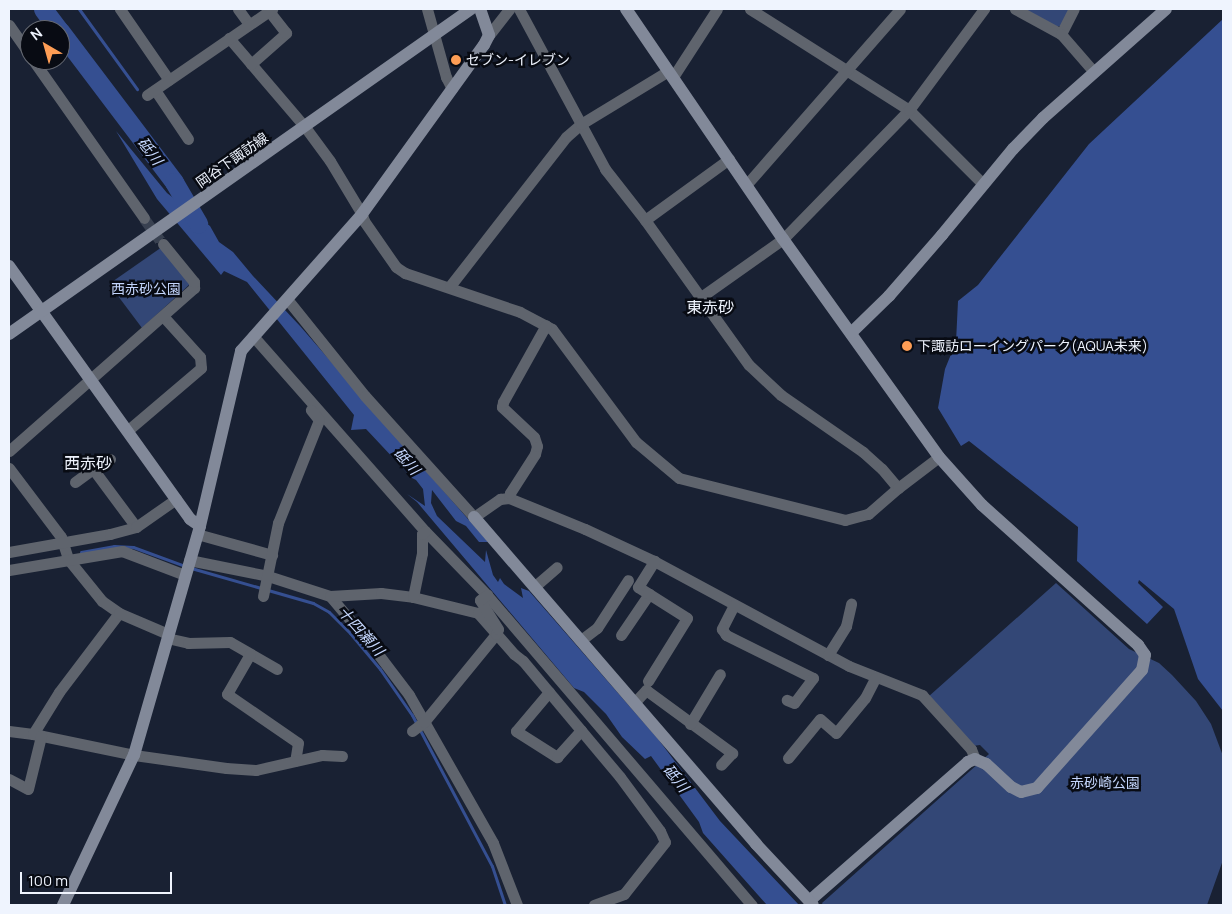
<!DOCTYPE html>
<html>
<head>
<meta charset="utf-8">
<style>
  body { margin:0 }
  #map { position:relative; width:1232px; height:914px; overflow:hidden; background:#192133; font-family:Manrope,"Noto Sans JP",sans-serif }
  div>[style] { position:absolute }
  .green>* { inset:0; background:#334776 }
  .water>* { inset:0; background:#354f91 }
  .stream>* { height:3px; margin:-1.5px; padding:0 1.5px; transform-origin:1.5px; border-radius:1.5px; background:#354f91 }
  .river>* { height:19px; margin:-9.5px; padding:0 9.5px; transform-origin:9.5px; border-radius:9.5px; background:#354f91 }
  .street-tunnel>* { height:11px; margin-top:-5.5px; transform-origin:0; background:repeating-linear-gradient(90deg,#394151 0 11px,transparent 0 16.5px) }
  .street>* { height:11px; margin:-5.5px; padding:0 5.5px; transform-origin:5.5px; border-radius:5.5px; background:#5f646d }
  .secondary>* { height:12px; margin:-6px; padding:0 6px; transform-origin:6px; border-radius:6px; background:#828999 }
  .dots>* { width:14px; height:14px; translate:-50% -50%; box-sizing:border-box; border:2px solid #080b13; border-radius:50% }
  span { translate:-50% -50%; white-space:nowrap; text-align:center; line-height:1.15; -webkit-text-stroke:5px #080b13; paint-order:stroke }
  .poi-label { font-size:14px; color:#eff4fe }
  .left { translate:0 -50%; text-align:left }
  .street-label { font-size:14px; color:#eff4fe }
  .park-label { font-size:14px; color:#c3d5fc }
  .water-label { font-size:15px; color:#c6d8ff; font-style:italic }
  .quarter-label { font-size:16px; color:#eff4fe }
  .frame { position:absolute; inset:0; border:10px solid #eff4fe; pointer-events:none }
  .north { position:absolute; left:20px; top:20px; width:50px; height:50px; box-sizing:border-box; background:#080b13; border:1px solid #646871; border-radius:50%; rotate:322deg; font-size:14px; font-weight:700; line-height:20px; text-align:center; color:#eff4fe }
  .north::after { content:''; display:block; margin:auto; width:18px; height:22px; background:#fd9d55; clip-path:polygon(50% 0,100% 100%,50% 72%,0 100%) }
  .scale { position:absolute; left:20px; top:872px; width:152px; height:22px; box-sizing:border-box; border:2px solid #eff4fe; border-top:0; padding-left:6px; font-size:15px; line-height:18px; white-space:nowrap; color:#eff4fe; -webkit-text-stroke:4px #080b13; paint-order:stroke }
</style>
</head>
<body>
<div id="map">
  <div class="green">
    <i style="clip-path:polygon(1023px 9px,1070px 9px,1063px 25px,1057px 27px)"></i>
    <i style="clip-path:polygon(162px 247px,190px 284px,142px 328px,109px 284px)"></i>
    <i style="clip-path:polygon(1056px 583px,1129px 649px,1159px 663px,1172px 675px,1196px 701px,1211px 724px,1223px 756px,1223px 860px,1207px 905px,823px 905px,822px 903px,989px 754px,980px 745px,972px 746px,928px 697px)"></i>
  </div>
  <div class="water">
    <i style="clip-path:polygon(1223px 19px,1223px 711px,1198px 679px,1174px 609px,1139px 580px,1138px 583px,1163px 607px,1147px 624px,1077px 561px,1078px 527px,969px 441px,961px 446px,938px 408px,945px 369px,956px 342px,958px 301px,978px 285px,1089px 144px)"></i>
    <i style="clip-path:polygon(116px 131px,167px 193px,210px 226px,219px 242px,233px 252px,253px 276px,300px 326px,488px 542px,479px 542px,466px 526px,456px 521px,432px 490px,431px 503px,437px 516px,485px 562px,486px 550px,493px 575px,498px 582px,500px 578px,504px 584px,523px 598px,521px 588px,529px 591px,658px 739px,720px 821px,799px 905px,767px 905px,703px 833px,699px 822px,651px 756px,645px 759px,622px 737px,606px 714px,584px 692px,574px 688px,417px 502px,407px 494px,425px 506px,423px 489px,416px 480px,412px 478px,366px 429px,351px 430px,354px 415px,247px 282px,224px 271px,221px 275px,157px 199px)"></i>
  </div>
  <div class="stream">
    <i style="left:79px;top:9px;width:99px;rotate:54.1deg"></i>
    <i style="left:81px;top:552px;width:34px;rotate:-10deg"></i>
    <i style="left:114px;top:546px;width:19px;rotate:3deg"></i>
    <i style="left:133px;top:547px;width:55px;rotate:20.1deg"></i>
    <i style="left:191px;top:568px;width:127px;rotate:16deg"></i>
    <i style="left:313px;top:603px;width:18px;rotate:29deg"></i>
    <i style="left:329px;top:612px;width:30px;rotate:45deg"></i>
    <i style="left:350px;top:633px;width:47px;rotate:50.2deg"></i>
    <i style="left:380px;top:669px;width:56px;rotate:55.2deg"></i>
    <i style="left:412px;top:715px;width:171px;rotate:62.1deg"></i>
    <i style="left:492px;top:866px;width:41px;rotate:71.6deg"></i>
  </div>
  <div class="river">
    <i style="left:43px;top:9px;width:26px;rotate:53deg"></i>
    <i style="left:60px;top:31px;width:189px;rotate:52.9deg"></i>
    <i style="left:174px;top:182px;width:48px;rotate:59.7deg"></i>
  </div>
  <div class="street-tunnel">
    <i style="left:144px;top:218px;width:32px;rotate:54deg"></i>
  </div>
  <div class="street">
    <i style="left:120px;top:9px;width:86px;rotate:55.4deg"></i>
    <i style="left:238px;top:9px;width:19px;rotate:54deg"></i>
    <i style="left:427px;top:9px;width:71px;rotate:74.4deg"></i>
    <i style="left:446px;top:77px;width:13px;rotate:63deg"></i>
    <i style="left:519px;top:9px;width:182px;rotate:61.7deg"></i>
    <i style="left:605px;top:169px;width:65px;rotate:51.9deg"></i>
    <i style="left:645px;top:220px;width:178px;rotate:54.4deg"></i>
    <i style="left:749px;top:365px;width:44px;rotate:43.2deg"></i>
    <i style="left:781px;top:395px;width:100px;rotate:34.8deg"></i>
    <i style="left:863px;top:452px;width:25px;rotate:42deg"></i>
    <i style="left:882px;top:469px;width:25px;rotate:50deg"></i>
    <i style="left:750px;top:9px;width:188px;rotate:32.4deg"></i>
    <i style="left:909px;top:110px;width:105px;rotate:45deg"></i>
    <i style="left:1015px;top:9px;width:52px;rotate:28.5deg"></i>
    <i style="left:1061px;top:34px;width:28px;rotate:-63deg"></i>
    <i style="left:9px;top:25px;width:37px;rotate:55deg"></i>
    <i style="left:1061px;top:34px;width:50px;rotate:49deg"></i>
    <i style="left:489px;top:35px;width:33px;rotate:-52deg"></i>
    <i style="left:229px;top:38px;width:117px;rotate:49.5deg"></i>
    <i style="left:305px;top:127px;width:42px;rotate:53.7deg"></i>
    <i style="left:330px;top:161px;width:62px;rotate:58.9deg"></i>
    <i style="left:362px;top:214px;width:7px;rotate:74deg"></i>
    <i style="left:364px;top:221px;width:56px;rotate:55.2deg"></i>
    <i style="left:396px;top:267px;width:11px;rotate:34deg"></i>
    <i style="left:405px;top:273px;width:121px;rotate:18.7deg"></i>
    <i style="left:520px;top:312px;width:36px;rotate:28deg"></i>
    <i style="left:552px;top:329px;width:141px;rotate:53.4deg"></i>
    <i style="left:636px;top:442px;width:56px;rotate:39.9deg"></i>
    <i style="left:679px;top:478px;width:171px;rotate:14.2deg"></i>
    <i style="left:845px;top:520px;width:24px;rotate:-15deg"></i>
    <i style="left:868px;top:514px;width:40px;rotate:-41deg"></i>
    <i style="left:898px;top:488px;width:51px;rotate:-37.1deg"></i>
    <i style="left:33px;top:60px;width:193px;rotate:54.9deg"></i>
    <i style="left:251px;top:64px;width:47px;rotate:-41.5deg"></i>
    <i style="left:286px;top:33px;width:28px;rotate:-128deg"></i>
    <i style="left:673px;top:77px;width:81px;rotate:-57.1deg"></i>
    <i style="left:155px;top:90px;width:59px;rotate:56deg"></i>
    <i style="left:147px;top:95px;width:152px;rotate:-34.5deg"></i>
    <i style="left:747px;top:184px;width:232px;rotate:-48.8deg"></i>
    <i style="left:645px;top:220px;width:104px;rotate:-36deg"></i>
    <i style="left:450px;top:286px;width:189px;rotate:-52.1deg"></i>
    <i style="left:566px;top:137px;width:20px;rotate:-41deg"></i>
    <i style="left:581px;top:124px;width:102px;rotate:-31.3deg"></i>
    <i style="left:701px;top:297px;width:100px;rotate:-35.3deg"></i>
    <i style="left:783px;top:239px;width:180px;rotate:-45.7deg"></i>
    <i style="left:909px;top:110px;width:126px;rotate:-53.4deg"></i>
    <i style="left:287px;top:299px;width:124px;rotate:51.2deg"></i>
    <i style="left:365px;top:396px;width:163px;rotate:48deg"></i>
    <i style="left:474px;top:517px;width:32px;rotate:-35deg"></i>
    <i style="left:500px;top:499px;width:9px;rotate:-6deg"></i>
    <i style="left:509px;top:498px;width:82px;rotate:22.2deg"></i>
    <i style="left:585px;top:529px;width:76px;rotate:24.9deg"></i>
    <i style="left:654px;top:561px;width:221px;rotate:28.3deg"></i>
    <i style="left:849px;top:666px;width:79px;rotate:21.7deg"></i>
    <i style="left:922px;top:695px;width:73px;rotate:47.8deg"></i>
    <i style="left:971px;top:749px;width:11px;rotate:68deg"></i>
    <i style="left:253px;top:336px;width:260px;rotate:48.6deg"></i>
    <i style="left:425px;top:531px;width:89px;rotate:45.9deg"></i>
    <i style="left:487px;top:595px;width:408px;rotate:49.5deg"></i>
    <i style="left:127px;top:431px;width:97px;rotate:-40.4deg"></i>
    <i style="left:201px;top:368px;width:11px;rotate:-95deg"></i>
    <i style="left:200px;top:357px;width:55px;rotate:-132.1deg"></i>
    <i style="left:9px;top:451px;width:247px;rotate:-41.4deg"></i>
    <i style="left:194px;top:288px;width:6px;rotate:-90deg"></i>
    <i style="left:194px;top:282px;width:49px;rotate:-129.2deg"></i>
    <i style="left:110px;top:459px;width:20px;rotate:150deg"></i>
    <i style="left:93px;top:469px;width:72px;rotate:53.4deg"></i>
    <i style="left:9px;top:468px;width:86px;rotate:53deg"></i>
    <i style="left:61px;top:537px;width:23px;rotate:72deg"></i>
    <i style="left:68px;top:559px;width:54px;rotate:51deg"></i>
    <i style="left:102px;top:601px;width:21px;rotate:35deg"></i>
    <i style="left:75px;top:482px;width:22px;rotate:-36deg"></i>
    <i style="left:509px;top:498px;width:5px;rotate:-79deg"></i>
    <i style="left:510px;top:493px;width:46px;rotate:-57.3deg"></i>
    <i style="left:535px;top:454px;width:8px;rotate:-76deg"></i>
    <i style="left:537px;top:446px;width:9px;rotate:-108deg"></i>
    <i style="left:534px;top:437px;width:44px;rotate:-136.8deg"></i>
    <i style="left:502px;top:407px;width:5px;rotate:-79deg"></i>
    <i style="left:503px;top:402px;width:88px;rotate:-60.8deg"></i>
    <i style="left:197px;top:534px;width:78px;rotate:15.6deg"></i>
    <i style="left:9px;top:552px;width:103px;rotate:-10.1deg"></i>
    <i style="left:110px;top:534px;width:27px;rotate:-15deg"></i>
    <i style="left:136px;top:527px;width:49px;rotate:-35deg"></i>
    <i style="left:189px;top:560px;width:81px;rotate:11.4deg"></i>
    <i style="left:268px;top:576px;width:65px;rotate:17.9deg"></i>
    <i style="left:330px;top:596px;width:65px;rotate:50deg"></i>
    <i style="left:372px;top:646px;width:61px;rotate:52.9deg"></i>
    <i style="left:409px;top:695px;width:170px;rotate:60.4deg"></i>
    <i style="left:493px;top:843px;width:66px;rotate:68.8deg"></i>
    <i style="left:9px;top:570px;width:115px;rotate:-9.5deg"></i>
    <i style="left:122px;top:551px;width:67px;rotate:20.9deg"></i>
    <i style="left:534px;top:587px;width:30px;rotate:-41deg"></i>
    <i style="left:263px;top:596px;width:75px;rotate:-78.4deg"></i>
    <i style="left:278px;top:523px;width:111px;rotate:-68.3deg"></i>
    <i style="left:319px;top:420px;width:13px;rotate:-129deg"></i>
    <i style="left:330px;top:596px;width:51px;rotate:-3.4deg"></i>
    <i style="left:381px;top:593px;width:32px;rotate:7deg"></i>
    <i style="left:413px;top:597px;width:67px;rotate:13.8deg"></i>
    <i style="left:478px;top:613px;width:55px;rotate:48.7deg"></i>
    <i style="left:514px;top:654px;width:11px;rotate:38deg"></i>
    <i style="left:523px;top:661px;width:151px;rotate:50.1deg"></i>
    <i style="left:620px;top:777px;width:67px;rotate:53.5deg"></i>
    <i style="left:660px;top:831px;width:12px;rotate:66deg"></i>
    <i style="left:665px;top:842px;width:66px;rotate:128.3deg"></i>
    <i style="left:624px;top:894px;width:32px;rotate:160deg"></i>
    <i style="left:413px;top:597px;width:45px;rotate:-78.4deg"></i>
    <i style="left:422px;top:553px;width:19px;rotate:-90deg"></i>
    <i style="left:422px;top:534px;width:4px;rotate:-45deg"></i>
    <i style="left:734px;top:605px;width:27px;rotate:117deg"></i>
    <i style="left:722px;top:629px;width:7px;rotate:56deg"></i>
    <i style="left:726px;top:635px;width:97px;rotate:26.3deg"></i>
    <i style="left:813px;top:678px;width:31px;rotate:127deg"></i>
    <i style="left:794px;top:703px;width:8px;rotate:-157deg"></i>
    <i style="left:621px;top:635px;width:50px;rotate:-55.7deg"></i>
    <i style="left:167px;top:638px;width:22px;rotate:13deg"></i>
    <i style="left:188px;top:643px;width:42px;rotate:-1.4deg"></i>
    <i style="left:230px;top:642px;width:54px;rotate:29.9deg"></i>
    <i style="left:581px;top:640px;width:20px;rotate:-37deg"></i>
    <i style="left:597px;top:628px;width:57px;rotate:-57.1deg"></i>
    <i style="left:250px;top:654px;width:46px;rotate:119.9deg"></i>
    <i style="left:227px;top:694px;width:86px;rotate:34.6deg"></i>
    <i style="left:298px;top:743px;width:18px;rotate:99deg"></i>
    <i style="left:828px;top:655px;width:34px;rotate:-58deg"></i>
    <i style="left:846px;top:626px;width:23px;rotate:-77deg"></i>
    <i style="left:648px;top:681px;width:74px;rotate:-58.2deg"></i>
    <i style="left:687px;top:618px;width:58px;rotate:-147.7deg"></i>
    <i style="left:638px;top:587px;width:31px;rotate:-58deg"></i>
    <i style="left:549px;top:692px;width:51px;rotate:130.2deg"></i>
    <i style="left:516px;top:731px;width:49px;rotate:32.4deg"></i>
    <i style="left:557px;top:757px;width:36px;rotate:-48deg"></i>
    <i style="left:634px;top:703px;width:18px;rotate:-47deg"></i>
    <i style="left:646px;top:690px;width:107px;rotate:36.2deg"></i>
    <i style="left:732px;top:753px;width:16px;rotate:133deg"></i>
    <i style="left:690px;top:724px;width:58px;rotate:-59deg"></i>
    <i style="left:9px;top:731px;width:24px;rotate:7deg"></i>
    <i style="left:33px;top:734px;width:103px;rotate:11.7deg"></i>
    <i style="left:134px;top:755px;width:93px;rotate:8deg"></i>
    <i style="left:226px;top:768px;width:30px;rotate:4deg"></i>
    <i style="left:256px;top:770px;width:68px;rotate:-12.8deg"></i>
    <i style="left:322px;top:755px;width:20px;rotate:3deg"></i>
    <i style="left:412px;top:731px;width:15px;rotate:-37deg"></i>
    <i style="left:424px;top:722px;width:114px;rotate:-50.7deg"></i>
    <i style="left:496px;top:634px;width:5px;rotate:-68deg"></i>
    <i style="left:498px;top:629px;width:34px;rotate:-122deg"></i>
    <i style="left:480px;top:600px;width:9px;rotate:-36deg"></i>
    <i style="left:33px;top:734px;width:49px;rotate:-58.2deg"></i>
    <i style="left:59px;top:692px;width:99px;rotate:-52.8deg"></i>
    <i style="left:119px;top:613px;width:53px;rotate:23.2deg"></i>
    <i style="left:788px;top:758px;width:50px;rotate:-50.6deg"></i>
    <i style="left:820px;top:719px;width:21px;rotate:41deg"></i>
    <i style="left:836px;top:733px;width:45px;rotate:-50.4deg"></i>
    <i style="left:865px;top:698px;width:22px;rotate:-63deg"></i>
    <i style="left:9px;top:779px;width:21px;rotate:28deg"></i>
    <i style="left:28px;top:789px;width:55px;rotate:-76.2deg"></i>
  </div>
  <div class="secondary">
    <i style="left:626px;top:9px;width:278px;rotate:55.7deg"></i>
    <i style="left:783px;top:239px;width:268px;rotate:54.4deg"></i>
    <i style="left:939px;top:457px;width:64px;rotate:48.1deg"></i>
    <i style="left:982px;top:505px;width:210px;rotate:41.9deg"></i>
    <i style="left:1138px;top:645px;width:12px;rotate:55deg"></i>
    <i style="left:1145px;top:655px;width:15px;rotate:101deg"></i>
    <i style="left:1142px;top:670px;width:158px;rotate:131.7deg"></i>
    <i style="left:1037px;top:788px;width:16px;rotate:166deg"></i>
    <i style="left:1021px;top:792px;width:11px;rotate:-153deg"></i>
    <i style="left:1011px;top:787px;width:34px;rotate:-137deg"></i>
    <i style="left:986px;top:764px;width:12px;rotate:-156deg"></i>
    <i style="left:975px;top:759px;width:8px;rotate:157deg"></i>
    <i style="left:968px;top:762px;width:211px;rotate:138.8deg"></i>
    <i style="left:9px;top:266px;width:311px;rotate:54.4deg"></i>
    <i style="left:190px;top:519px;width:12px;rotate:35deg"></i>
    <i style="left:851px;top:333px;width:53px;rotate:-44.2deg"></i>
    <i style="left:889px;top:296px;width:81px;rotate:-49deg"></i>
    <i style="left:942px;top:235px;width:112px;rotate:-50.5deg"></i>
    <i style="left:1013px;top:149px;width:43px;rotate:-45.9deg"></i>
    <i style="left:1043px;top:118px;width:164px;rotate:-41.5deg"></i>
    <i style="left:9px;top:334px;width:565px;rotate:-35.12deg"></i>
    <i style="left:474px;top:517px;width:432px;rotate:49.2deg"></i>
    <i style="left:756px;top:844px;width:83px;rotate:46.9deg"></i>
    <i style="left:63px;top:905px;width:166px;rotate:-64.7deg"></i>
    <i style="left:134px;top:755px;width:238px;rotate:-73.9deg"></i>
    <i style="left:200px;top:526px;width:180px;rotate:-76.8deg"></i>
    <i style="left:241px;top:351px;width:183px;rotate:-48.5deg"></i>
    <i style="left:362px;top:214px;width:208px;rotate:-54.2deg"></i>
    <i style="left:484px;top:45px;width:11px;rotate:-63deg"></i>
    <i style="left:489px;top:35px;width:28px;rotate:-109deg"></i>
  </div>
  <div class="dots">
    <i style="left:456px;top:60px;background:#fd9d55"></i>
    <i style="left:907px;top:346px;background:#fd9d55"></i>
  </div>
  <div class="poi-label">
    <span class="left" style="left:466px;top:60px">セブン-イレブン</span>
    <span class="left" style="left:917px;top:346px">下諏訪ローイングパーク(AQUA未来)</span>
  </div>
  <div class="street-label">
    <span style="left:232px;top:160px;rotate:-35deg">岡谷下諏訪線</span>
  </div>
  <div class="park-label">
    <span style="left:146px;top:289px">西赤砂公園</span>
    <span style="left:1105px;top:783px">赤砂崎公園</span>
  </div>
  <div class="water-label">
    <span style="left:150px;top:151px;rotate:53deg">砥川</span>
    <span style="left:407px;top:461px;rotate:49deg">砥川</span>
    <span style="left:361px;top:631px;rotate:48deg">十四瀬川</span>
    <span style="left:676px;top:778px;rotate:51deg">砥川</span>
  </div>
  <div class="quarter-label">
    <span style="left:710px;top:307px">東赤砂</span>
    <span style="left:88px;top:463px">西赤砂</span>
  </div>
  <div class="frame"></div>
  <div class="north">N</div>
  <div class="scale">100 m</div>
</div>
</body>
</html>
